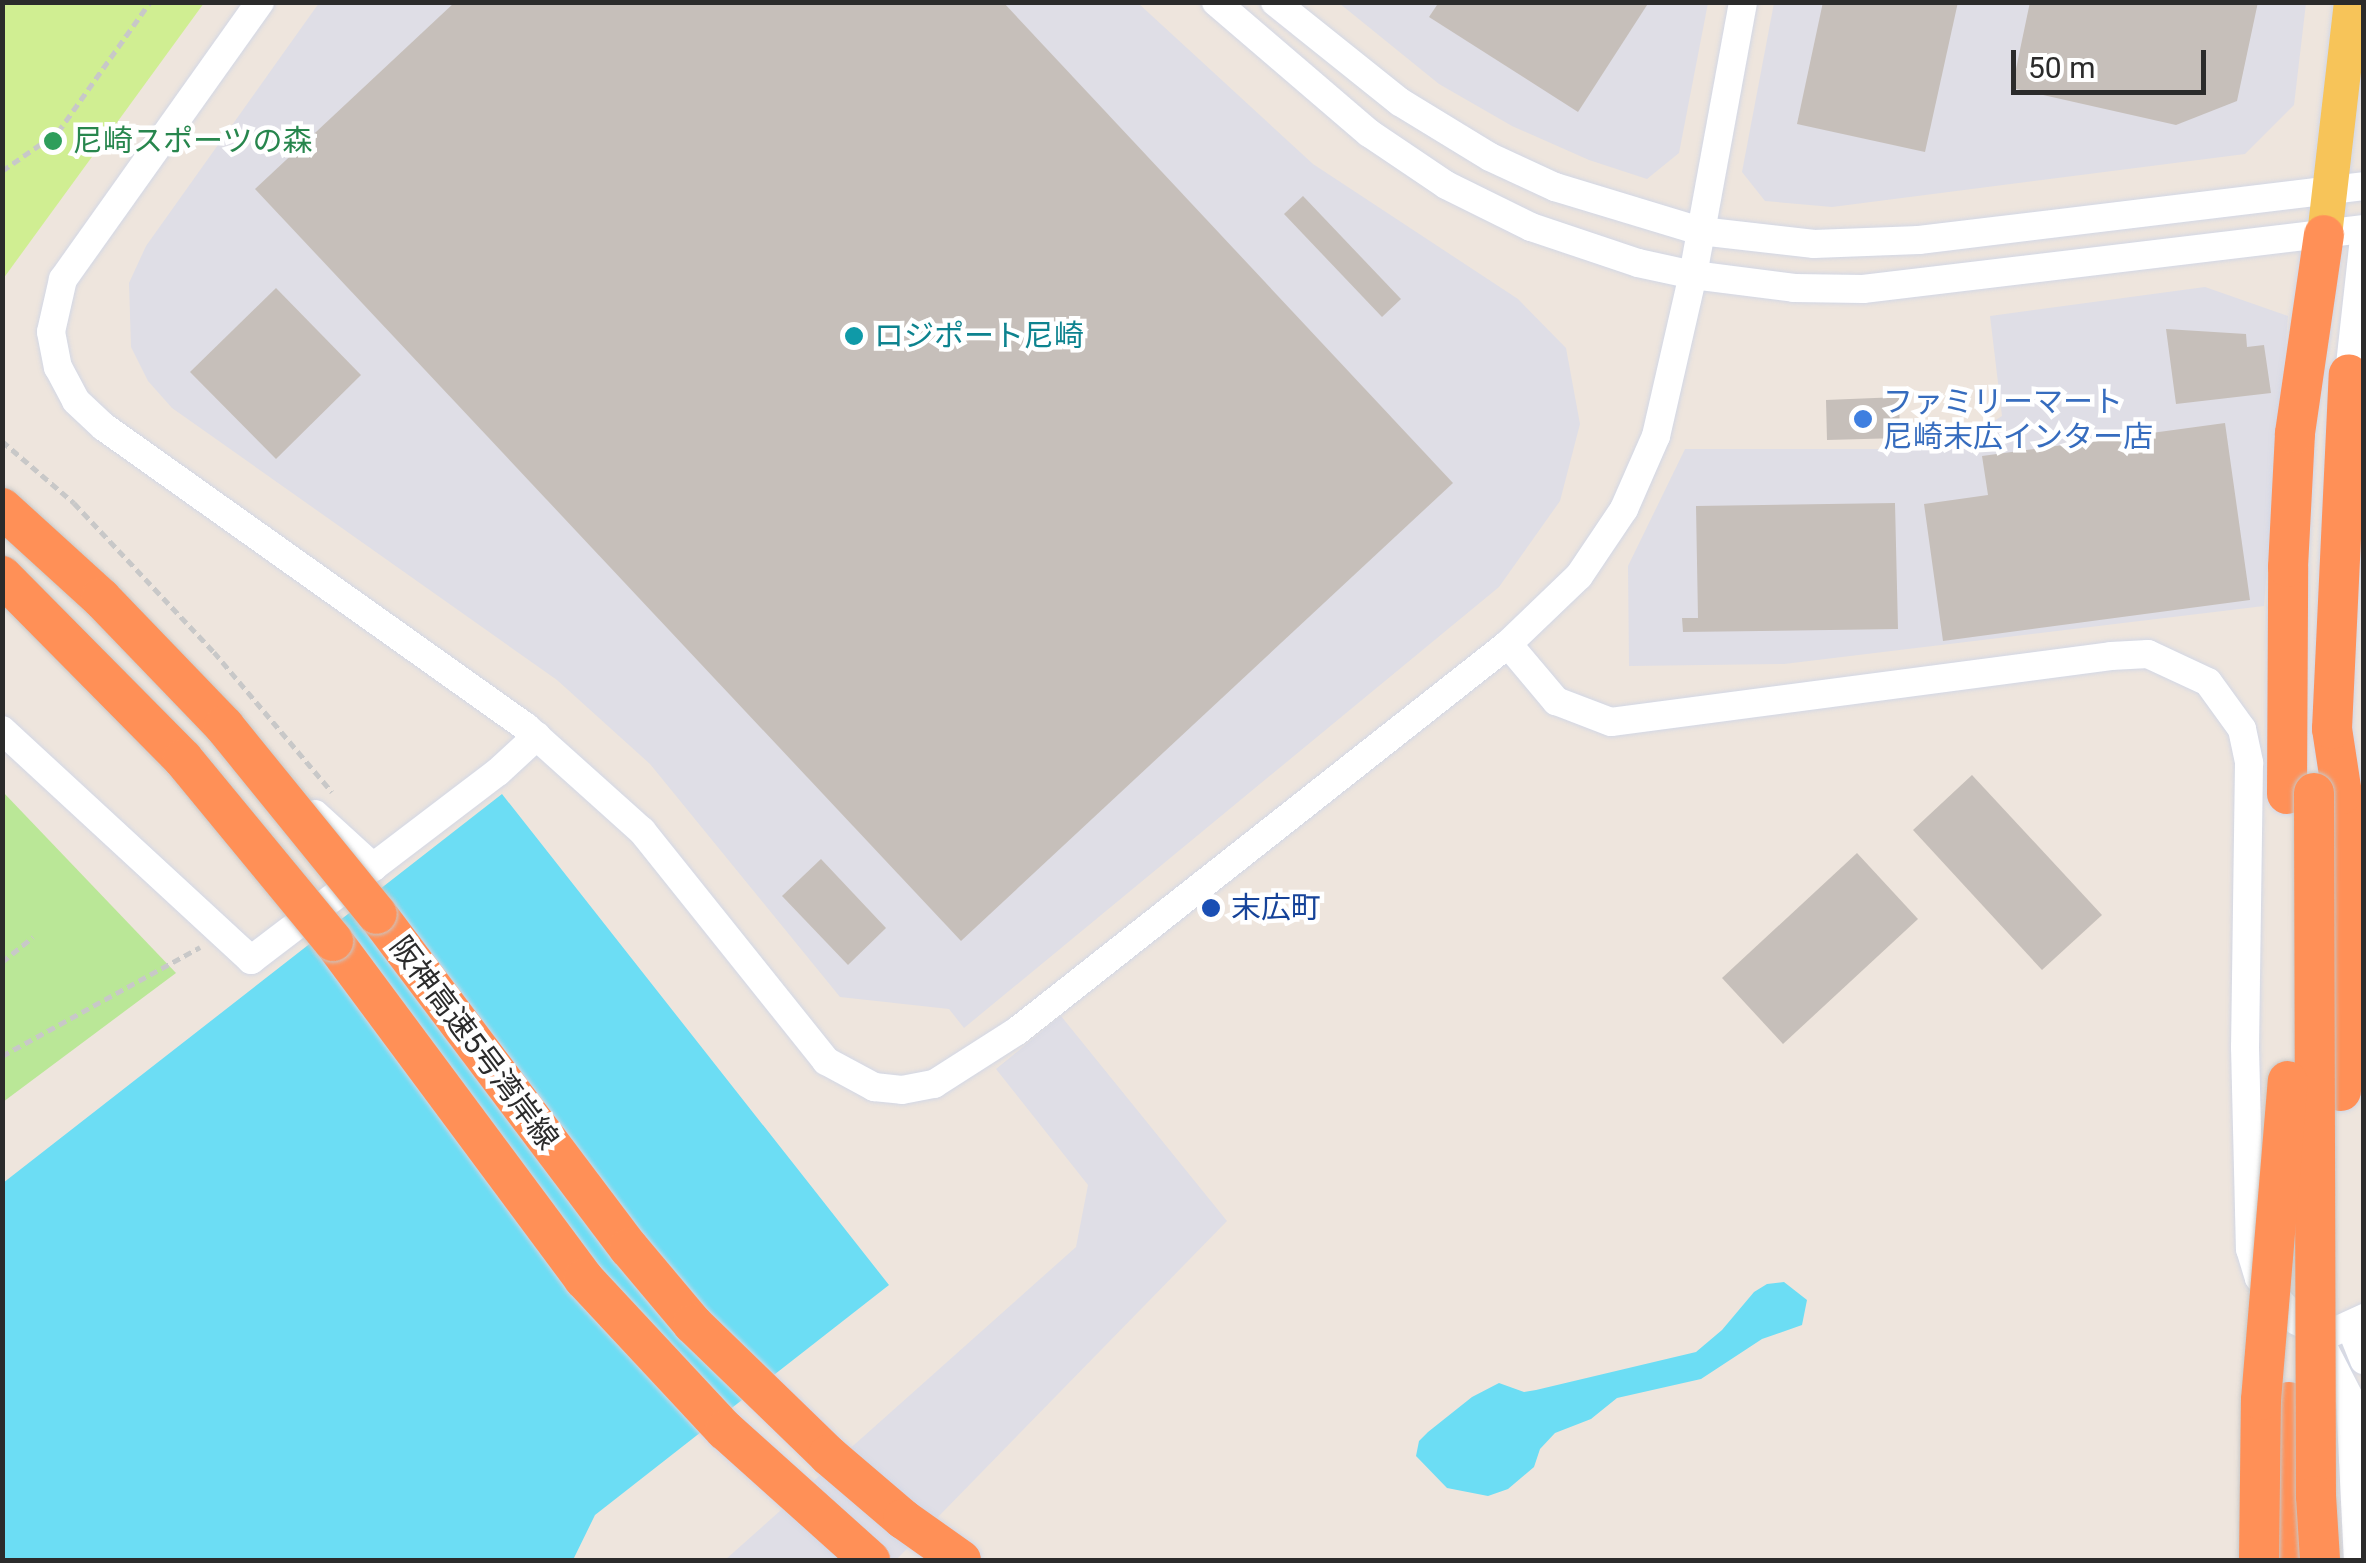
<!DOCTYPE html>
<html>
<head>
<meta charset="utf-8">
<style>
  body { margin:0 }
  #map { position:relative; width:2366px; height:1563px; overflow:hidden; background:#eee5dd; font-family:Roboto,"Noto Sans JP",sans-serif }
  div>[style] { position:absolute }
  .industrial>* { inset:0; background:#dfdee6 }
  .green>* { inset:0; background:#bae797 }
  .pitch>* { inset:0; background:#d0ee92 }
  .water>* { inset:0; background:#6cddf4 }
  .building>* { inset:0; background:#c6bfba }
  .path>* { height:5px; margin-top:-2.5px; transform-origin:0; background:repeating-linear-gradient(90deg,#c8c8c8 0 8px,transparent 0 13px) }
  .roads { filter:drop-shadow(0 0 2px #d2d7e5) drop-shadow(0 0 2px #d2d7e5) }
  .minor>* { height:28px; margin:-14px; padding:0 14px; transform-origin:14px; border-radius:14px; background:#fff }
  .major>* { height:35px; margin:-17.5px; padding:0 17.5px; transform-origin:17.5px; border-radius:17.5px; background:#f7c459 }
  .highway>* { height:40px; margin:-20px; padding:0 20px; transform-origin:20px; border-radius:20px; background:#ff9057 }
  .bridges { filter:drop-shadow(0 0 2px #c8c8c8) drop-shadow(0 0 2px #c8c8c8) }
  .highway-bridge>* { height:40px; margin:-20px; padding:0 20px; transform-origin:20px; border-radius:20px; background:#ff9057 }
  .dots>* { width:28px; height:28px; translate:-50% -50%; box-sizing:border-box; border:5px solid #fff; border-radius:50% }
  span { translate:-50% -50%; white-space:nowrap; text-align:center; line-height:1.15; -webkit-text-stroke:9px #fff; paint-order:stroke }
  .leisure-label { font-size:30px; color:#27864d }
  .left { translate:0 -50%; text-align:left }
  .culture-label { font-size:30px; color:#0d838f }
  .shop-label { font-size:30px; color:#366cbe }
  .transit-label { font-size:30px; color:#164399 }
  .street-label { font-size:30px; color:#2b2b2b }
  .frame { position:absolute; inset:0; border:5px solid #2b2b2b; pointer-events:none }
  .scale { position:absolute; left:2011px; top:50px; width:195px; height:45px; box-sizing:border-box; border:5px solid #2b2b2b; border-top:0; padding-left:12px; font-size:30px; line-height:35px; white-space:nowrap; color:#2b2b2b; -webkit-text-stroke:8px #fff; paint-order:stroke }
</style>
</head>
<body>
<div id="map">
  <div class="industrial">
    <i style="clip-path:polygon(319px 3px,1138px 3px,1313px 164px,1518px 299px,1566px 348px,1580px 424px,1560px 501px,1499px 587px,964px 1028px,949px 1009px,840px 997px,650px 764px,557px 680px,172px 408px,148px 381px,131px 347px,129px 283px,146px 246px)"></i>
    <i style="clip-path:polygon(1339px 3px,1708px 3px,1679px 153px,1647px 179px,1589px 160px,1512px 126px,1439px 84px)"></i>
    <i style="clip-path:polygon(1774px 3px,2306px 3px,2294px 105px,2245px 154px,1832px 207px,1765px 201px,1742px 172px)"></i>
    <i style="clip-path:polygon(2205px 287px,2288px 316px,2264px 606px,1784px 664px,1629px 666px,1628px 566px,1685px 449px,1950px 449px,2002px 416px,1990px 316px)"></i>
    <i style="clip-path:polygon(1061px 1016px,1227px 1221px,896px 1560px,725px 1560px,1076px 1247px,1088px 1185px,996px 1069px)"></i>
  </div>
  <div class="green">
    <i style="clip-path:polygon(3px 792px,176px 973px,3px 1102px)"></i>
  </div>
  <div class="pitch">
    <i style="clip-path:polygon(3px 2px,204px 3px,3px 279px,2px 3px)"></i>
  </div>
  <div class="water">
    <i style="clip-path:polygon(502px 794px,889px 1285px,595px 1515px,573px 1560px,3px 1560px,3px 1183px)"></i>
    <i style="clip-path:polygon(1784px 1282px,1807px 1300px,1802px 1325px,1762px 1339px,1701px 1379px,1617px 1398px,1591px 1419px,1555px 1433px,1540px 1449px,1534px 1467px,1508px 1489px,1488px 1496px,1447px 1488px,1416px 1456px,1419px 1441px,1428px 1432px,1472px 1397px,1499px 1383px,1524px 1392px,1536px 1390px,1696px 1352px,1722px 1330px,1754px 1292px,1767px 1284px)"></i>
  </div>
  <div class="building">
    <i style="clip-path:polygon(455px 2px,1003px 2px,1453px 483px,961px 941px,255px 189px)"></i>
    <i style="clip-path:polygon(1439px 2px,1649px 2px,1578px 112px,1429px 17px)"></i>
    <i style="clip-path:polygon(1823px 2px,1958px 2px,1925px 152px,1797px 124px)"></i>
    <i style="clip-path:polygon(2030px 2px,2258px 2px,2237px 101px,2176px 125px,2012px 88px)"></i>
    <i style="clip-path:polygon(1303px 196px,1401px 299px,1382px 317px,1284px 214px)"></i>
    <i style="clip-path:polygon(276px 288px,361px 375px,276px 459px,190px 372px)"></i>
    <i style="clip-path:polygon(2166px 329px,2246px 334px,2247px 347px,2264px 345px,2271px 393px,2176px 404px)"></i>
    <i style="clip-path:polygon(1899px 397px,1900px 438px,1827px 440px,1826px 400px)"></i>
    <i style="clip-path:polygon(2225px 423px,2250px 600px,1943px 641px,1924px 504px,1988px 495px,1982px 456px)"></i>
    <i style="clip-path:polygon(1895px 503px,1898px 629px,1683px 632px,1682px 618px,1698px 618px,1696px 506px)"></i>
    <i style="clip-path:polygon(1972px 775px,2102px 915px,2042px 970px,1913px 830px)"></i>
    <i style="clip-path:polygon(1857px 853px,1918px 919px,1783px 1044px,1722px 978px)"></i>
    <i style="clip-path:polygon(821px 859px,886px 928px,848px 965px,782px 896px)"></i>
  </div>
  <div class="path">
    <i style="left:2px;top:171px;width:68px;rotate:-34.9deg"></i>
    <i style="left:58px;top:132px;width:159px;rotate:-54.7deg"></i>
    <i style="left:2px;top:441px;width:95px;rotate:40.7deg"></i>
    <i style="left:74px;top:503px;width:204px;rotate:46.8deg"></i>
    <i style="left:214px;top:652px;width:183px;rotate:49.9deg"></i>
    <i style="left:2px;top:962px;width:40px;rotate:-39deg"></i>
    <i style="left:2px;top:1056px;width:226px;rotate:-28.8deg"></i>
  </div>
  <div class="roads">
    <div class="minor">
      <i style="left:260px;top:2px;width:340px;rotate:125.4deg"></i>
      <i style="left:63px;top:279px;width:54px;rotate:102.8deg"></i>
      <i style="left:51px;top:332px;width:36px;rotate:79deg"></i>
      <i style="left:58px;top:367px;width:38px;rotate:62deg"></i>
      <i style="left:76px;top:401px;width:38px;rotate:43deg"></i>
      <i style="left:104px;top:427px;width:518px;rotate:35.41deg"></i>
      <i style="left:526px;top:727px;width:156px;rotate:41.9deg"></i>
      <i style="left:642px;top:831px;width:295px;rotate:51.3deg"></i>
      <i style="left:826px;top:1061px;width:55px;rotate:28.4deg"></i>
      <i style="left:874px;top:1087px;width:28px;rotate:6deg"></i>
      <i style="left:902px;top:1090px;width:33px;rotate:-11deg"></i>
      <i style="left:934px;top:1084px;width:98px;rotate:-32.6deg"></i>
      <i style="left:1017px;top:1031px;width:625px;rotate:-38.24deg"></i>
      <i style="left:1508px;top:644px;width:98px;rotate:-43.8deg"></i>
      <i style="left:1579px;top:576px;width:81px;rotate:-56.1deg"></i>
      <i style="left:1624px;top:509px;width:80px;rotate:-66.3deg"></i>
      <i style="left:1656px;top:436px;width:165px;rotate:-77.1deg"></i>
      <i style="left:1693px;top:275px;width:278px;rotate:-79.6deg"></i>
      <i style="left:1216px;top:2px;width:201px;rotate:40.6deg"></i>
      <i style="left:1369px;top:133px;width:93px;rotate:34deg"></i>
      <i style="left:1446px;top:185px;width:95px;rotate:26.3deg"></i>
      <i style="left:1531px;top:227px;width:113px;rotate:18.6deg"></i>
      <i style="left:1638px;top:263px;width:56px;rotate:12.3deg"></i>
      <i style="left:1693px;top:275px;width:102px;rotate:7.3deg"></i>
      <i style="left:1794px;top:288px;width:69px;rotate:0.8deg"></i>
      <i style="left:1863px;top:289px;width:505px;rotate:-6.83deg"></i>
      <i style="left:1275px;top:2px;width:160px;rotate:38.7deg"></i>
      <i style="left:1400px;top:102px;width:105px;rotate:31.4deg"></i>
      <i style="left:1490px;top:157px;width:72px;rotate:24.8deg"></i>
      <i style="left:1555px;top:187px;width:152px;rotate:16.9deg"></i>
      <i style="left:1700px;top:231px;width:115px;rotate:6.5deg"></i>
      <i style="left:1814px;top:244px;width:105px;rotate:-2.2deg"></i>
      <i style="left:1919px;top:240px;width:448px;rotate:-6.9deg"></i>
      <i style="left:2352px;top:392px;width:18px;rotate:-99deg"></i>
      <i style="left:2349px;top:374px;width:136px;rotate:-83.7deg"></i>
      <i style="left:1508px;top:644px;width:75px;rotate:49.9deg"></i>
      <i style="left:1556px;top:701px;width:59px;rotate:20.9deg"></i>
      <i style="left:1611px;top:722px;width:504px;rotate:-7.52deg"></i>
      <i style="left:2111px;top:656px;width:37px;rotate:-3deg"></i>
      <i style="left:2148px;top:654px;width:66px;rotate:25deg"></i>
      <i style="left:2208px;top:682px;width:58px;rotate:54.1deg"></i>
      <i style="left:2242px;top:729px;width:35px;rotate:78deg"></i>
      <i style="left:2249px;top:763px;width:284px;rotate:90.8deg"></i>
      <i style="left:2245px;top:1047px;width:202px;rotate:88.6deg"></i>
      <i style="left:2250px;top:1249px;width:30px;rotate:73deg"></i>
      <i style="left:2259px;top:1278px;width:57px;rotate:48.5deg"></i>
      <i style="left:2297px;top:1321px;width:33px;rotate:25deg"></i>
      <i style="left:2327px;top:1335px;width:41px;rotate:-24.7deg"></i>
      <i style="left:2px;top:730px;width:339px;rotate:42.7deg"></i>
      <i style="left:251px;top:960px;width:310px;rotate:-37.3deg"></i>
      <i style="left:498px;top:772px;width:53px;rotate:-42.7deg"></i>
      <i style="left:315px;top:814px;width:79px;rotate:42.4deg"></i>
      <i style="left:2351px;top:1328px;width:35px;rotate:68deg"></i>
      <i style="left:2320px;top:1341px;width:65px;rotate:62.7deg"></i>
      <i style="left:2350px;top:1399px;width:161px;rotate:87.2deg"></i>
    </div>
    <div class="major">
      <i style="left:2324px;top:235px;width:235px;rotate:-83.4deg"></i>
    </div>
    <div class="highway">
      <i style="left:2287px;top:794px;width:227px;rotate:-89.7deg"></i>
      <i style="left:2288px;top:567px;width:134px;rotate:-87deg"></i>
      <i style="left:2295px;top:433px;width:200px;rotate:-81.7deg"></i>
      <i style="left:377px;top:914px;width:418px;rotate:53deg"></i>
      <i style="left:629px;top:1248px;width:99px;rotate:49.9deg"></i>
      <i style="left:693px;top:1324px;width:188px;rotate:44.1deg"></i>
      <i style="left:828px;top:1455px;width:99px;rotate:40.5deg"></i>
      <i style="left:903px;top:1519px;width:71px;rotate:35.3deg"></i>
      <i style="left:333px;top:941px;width:421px;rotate:53.4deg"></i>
      <i style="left:584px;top:1279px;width:207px;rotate:47deg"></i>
      <i style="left:725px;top:1430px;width:195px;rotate:41.9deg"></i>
      <i style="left:2341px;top:1091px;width:297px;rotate:-89.8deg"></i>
      <i style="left:2342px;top:794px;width:66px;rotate:-98.7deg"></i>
      <i style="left:2332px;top:729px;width:355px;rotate:-87.3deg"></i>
      <i style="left:2288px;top:1560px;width:158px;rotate:-89.6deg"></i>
    </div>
  </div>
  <div class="bridges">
    <div class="highway-bridge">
      <i style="left:2px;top:508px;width:134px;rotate:42.3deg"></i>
      <i style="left:101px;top:598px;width:178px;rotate:46.1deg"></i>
      <i style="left:224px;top:726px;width:242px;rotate:50.9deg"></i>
      <i style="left:2px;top:576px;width:257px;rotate:45.3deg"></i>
      <i style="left:183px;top:759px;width:236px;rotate:50.5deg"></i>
      <i style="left:2314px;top:793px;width:703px;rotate:89.84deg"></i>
      <i style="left:2316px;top:1496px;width:64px;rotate:86.4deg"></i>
      <i style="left:2259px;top:1560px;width:160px;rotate:-89.3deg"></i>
      <i style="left:2261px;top:1400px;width:320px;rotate:-85.2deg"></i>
    </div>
  </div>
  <div class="dots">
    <i style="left:53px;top:141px;background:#2e9e5b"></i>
    <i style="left:854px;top:336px;background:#0f9aa8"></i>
    <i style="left:1863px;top:419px;background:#3f7fe0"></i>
    <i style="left:1211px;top:908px;background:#1a4fb4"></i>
  </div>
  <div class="leisure-label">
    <span class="left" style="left:73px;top:141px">尼崎スポーツの森</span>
  </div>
  <div class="culture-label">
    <span class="left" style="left:874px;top:336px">ロジポート尼崎</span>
  </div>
  <div class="shop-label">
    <span class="left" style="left:1883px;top:419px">ファミリーマート<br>尼崎末広インター店</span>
  </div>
  <div class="transit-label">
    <span class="left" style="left:1231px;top:908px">末広町</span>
  </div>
  <div class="street-label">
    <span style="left:474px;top:1043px;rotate:53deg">阪神高速5号湾岸線</span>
  </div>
  <div class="frame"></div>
  <div class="scale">50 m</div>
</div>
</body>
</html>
